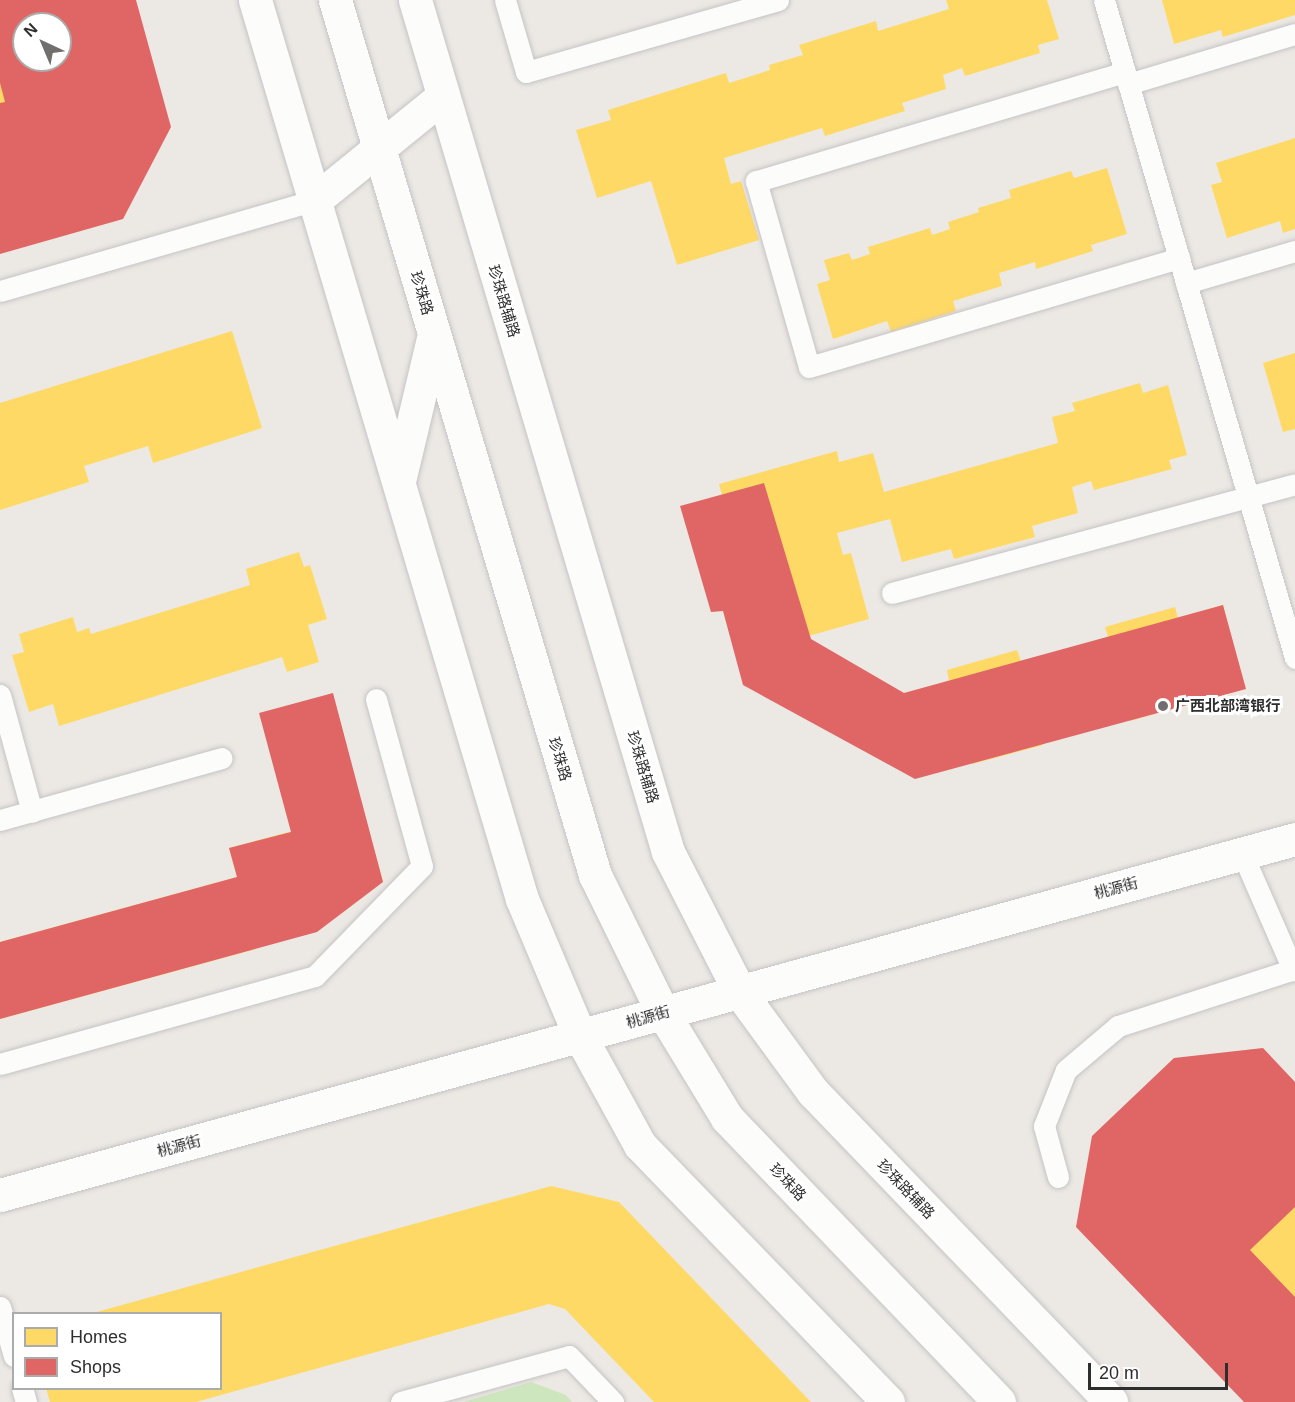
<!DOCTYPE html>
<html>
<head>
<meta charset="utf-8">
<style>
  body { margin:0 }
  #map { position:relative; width:1295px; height:1402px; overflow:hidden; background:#ece8e4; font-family:Arial,"Noto Sans SC",sans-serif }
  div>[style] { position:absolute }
  .green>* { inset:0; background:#cee6be }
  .homes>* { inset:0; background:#ffd966 }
  .shops>* { inset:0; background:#e06666 }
  .roads { filter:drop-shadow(0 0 2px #c5c4c5) drop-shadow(0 0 2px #c5c4c5) }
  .service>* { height:21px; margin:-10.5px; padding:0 10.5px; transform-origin:10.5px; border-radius:10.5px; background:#fcfcfb }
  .minor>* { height:33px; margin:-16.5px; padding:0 16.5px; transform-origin:16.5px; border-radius:16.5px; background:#fcfcfb }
  .tertiary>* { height:33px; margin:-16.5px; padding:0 16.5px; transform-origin:16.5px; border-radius:16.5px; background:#fcfcfb }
  .secondary>* { height:33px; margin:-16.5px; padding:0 16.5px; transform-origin:16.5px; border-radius:16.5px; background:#fcfcfb }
  .dots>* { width:16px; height:16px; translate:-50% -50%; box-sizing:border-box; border:3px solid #fff; border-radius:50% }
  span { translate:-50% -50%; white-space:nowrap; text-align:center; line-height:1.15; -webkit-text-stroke:6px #fff; paint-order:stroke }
  .street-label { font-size:15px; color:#2e2e2e }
  .poi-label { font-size:15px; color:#2e2e2e; font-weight:700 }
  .left { translate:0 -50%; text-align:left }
  .legend { position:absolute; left:12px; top:1312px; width:210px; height:78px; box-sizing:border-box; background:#fff; border:2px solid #ababab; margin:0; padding:8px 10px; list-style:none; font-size:18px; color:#2e2e2e }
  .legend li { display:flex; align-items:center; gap:12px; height:30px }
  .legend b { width:30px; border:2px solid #ababab }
  .north { position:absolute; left:12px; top:12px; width:60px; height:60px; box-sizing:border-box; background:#fff; border:2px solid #ababab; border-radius:50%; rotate:316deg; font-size:16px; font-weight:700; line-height:24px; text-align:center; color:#2e2e2e }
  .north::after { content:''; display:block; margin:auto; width:21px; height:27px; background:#706f6e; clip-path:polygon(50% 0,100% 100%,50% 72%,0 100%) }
  .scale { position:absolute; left:1088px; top:1363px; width:140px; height:27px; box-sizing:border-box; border:3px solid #2e2e2e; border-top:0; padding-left:8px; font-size:18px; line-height:21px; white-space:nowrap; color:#2e2e2e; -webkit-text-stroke:4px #fff; paint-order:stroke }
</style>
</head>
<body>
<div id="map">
  <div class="green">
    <i style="clip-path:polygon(531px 1382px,566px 1395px,572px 1402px,463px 1402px)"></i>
  </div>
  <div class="homes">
    <i style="clip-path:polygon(0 0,123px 0,142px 69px,93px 82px,90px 67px,77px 71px,69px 42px,60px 45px,60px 24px,24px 24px,24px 60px,52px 60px,32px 95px,34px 105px,61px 97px,68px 117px,83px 112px,96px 160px,0 186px)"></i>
    <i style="clip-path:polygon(946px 0,1047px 0,1059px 39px,1038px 45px,1040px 53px,965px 76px,962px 68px,943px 75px,946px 89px,902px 103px,905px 111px,825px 136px,822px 128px,724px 158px,731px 184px,741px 181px,759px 240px,677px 265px,651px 181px,597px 198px,576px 130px,611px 120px,608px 110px,726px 73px,729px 83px,770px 70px,769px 65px,803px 55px,799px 45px,876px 21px,878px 31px,949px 9px)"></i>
    <i style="clip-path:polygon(1162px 0,1295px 0,1295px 15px,1223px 37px,1221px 30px,1174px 44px)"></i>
    <i style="clip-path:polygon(1295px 138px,1295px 229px,1283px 233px,1280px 221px,1227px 238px,1211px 185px,1222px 182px,1216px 163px)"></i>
    <i style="clip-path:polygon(1107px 168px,1127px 234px,1091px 245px,1093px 251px,1036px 269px,1035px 262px,999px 273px,1002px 286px,953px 301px,956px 311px,891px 332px,887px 321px,833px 339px,817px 284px,830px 280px,824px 260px,849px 253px,852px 260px,870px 254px,868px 247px,930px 228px,932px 235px,950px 229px,948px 222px,979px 212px,978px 208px,1011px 198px,1009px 190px,1071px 171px,1074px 178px)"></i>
    <i style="clip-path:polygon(232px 331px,262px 428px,153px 463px,148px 446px,84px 466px,89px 482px,0 510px,0 403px)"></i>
    <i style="clip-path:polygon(1295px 353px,1295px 429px,1283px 432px,1263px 363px)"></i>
    <i style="clip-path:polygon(1140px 383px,1143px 393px,1168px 385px,1187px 455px,1169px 460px,1172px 469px,1094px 490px,1091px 481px,1072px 487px,1078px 513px,1032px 526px,1035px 537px,954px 559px,951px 549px,902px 562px,890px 519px,837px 533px,843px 555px,851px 553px,869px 619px,787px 642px,763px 555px,704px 572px,686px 505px,722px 495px,719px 484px,837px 451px,839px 462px,873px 453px,884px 492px,1058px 443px,1052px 417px,1075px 411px,1072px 403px)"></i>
    <i style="clip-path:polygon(299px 552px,304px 567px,310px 565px,327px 619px,308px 625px,319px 662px,287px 672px,282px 657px,59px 726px,53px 704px,29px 712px,12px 655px,24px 652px,19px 634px,73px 617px,77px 632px,89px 628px,91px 634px,250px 585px,246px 569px)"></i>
    <i style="clip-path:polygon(1223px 605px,1242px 676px,1197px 689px,1200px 701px,1130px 721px,1127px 708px,1040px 732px,1043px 745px,972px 764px,968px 752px,923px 764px,904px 693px,949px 681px,947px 670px,1017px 650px,1021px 661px,1108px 637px,1105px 627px,1175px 607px,1178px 618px)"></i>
    <i style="clip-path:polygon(364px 812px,383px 882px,249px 919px,256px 949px,0 1019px,0 942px,237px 877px,229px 848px)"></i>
    <i style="clip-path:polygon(1295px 1105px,1295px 1338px,1267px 1365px,1217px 1314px,1251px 1281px,1235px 1264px,1174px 1323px,1123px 1269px)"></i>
    <i style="clip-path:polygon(551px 1186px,619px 1202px,811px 1402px,654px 1402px,565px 1309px,549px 1304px,196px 1402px,50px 1402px,46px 1388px,220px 1388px,220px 1314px,93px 1313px)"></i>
  </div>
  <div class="shops">
    <i style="clip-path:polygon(evenodd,0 0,136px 0,171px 127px,123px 219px,0 254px,0 103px,5px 102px,0 83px,0 0,24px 24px,60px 24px,60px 60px,24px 60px,24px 24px)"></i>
    <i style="clip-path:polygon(764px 483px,811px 639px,904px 693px,1223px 605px,1246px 689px,915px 779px,743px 685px,723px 611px,711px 612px,680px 506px)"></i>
    <i style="clip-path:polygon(333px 693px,383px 882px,317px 932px,0 1019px,0 942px,237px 877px,229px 848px,291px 832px,259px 713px)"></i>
    <i style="clip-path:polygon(1263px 1048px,1295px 1082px,1295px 1207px,1250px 1250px,1295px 1297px,1295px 1402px,1244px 1402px,1076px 1227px,1092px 1136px,1174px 1058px)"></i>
  </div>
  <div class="roads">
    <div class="service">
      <i style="left:505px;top:0;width:75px;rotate:73.7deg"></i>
      <i style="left:526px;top:72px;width:262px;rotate:-15.9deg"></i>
      <i style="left:1104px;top:0;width:685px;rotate:73.81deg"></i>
      <i style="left:1125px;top:72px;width:385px;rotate:163.5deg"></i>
      <i style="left:756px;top:181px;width:193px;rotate:74.1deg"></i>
      <i style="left:809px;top:367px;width:386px;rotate:-16.4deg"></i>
      <i style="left:1128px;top:84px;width:174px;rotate:-16.7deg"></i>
      <i style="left:1186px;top:283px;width:114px;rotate:-16.4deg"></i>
      <i style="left:0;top:291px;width:328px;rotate:-16.1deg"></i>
      <i style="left:892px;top:593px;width:417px;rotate:-15.1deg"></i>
      <i style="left:0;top:695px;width:121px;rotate:74.7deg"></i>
      <i style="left:0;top:820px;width:230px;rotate:-15.6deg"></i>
      <i style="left:1242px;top:853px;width:128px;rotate:66.4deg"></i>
      <i style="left:0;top:1064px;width:327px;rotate:-15.6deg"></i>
      <i style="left:315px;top:976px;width:153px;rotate:-45.8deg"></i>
      <i style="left:422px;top:866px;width:173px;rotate:-105.4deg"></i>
      <i style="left:1058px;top:1177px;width:53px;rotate:-105.4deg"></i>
      <i style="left:1044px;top:1126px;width:60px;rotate:-68.6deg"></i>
      <i style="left:1066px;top:1070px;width:68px;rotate:-40.2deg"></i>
      <i style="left:1118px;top:1026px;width:186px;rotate:-17.9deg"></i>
      <i style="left:0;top:1307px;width:51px;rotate:74.1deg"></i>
      <i style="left:22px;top:1388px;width:15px;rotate:74deg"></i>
      <i style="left:401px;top:1402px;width:174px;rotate:-15.3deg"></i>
      <i style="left:569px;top:1356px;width:64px;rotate:46.3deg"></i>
    </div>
    <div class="minor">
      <i style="left:255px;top:0;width:938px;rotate:73.46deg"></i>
      <i style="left:522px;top:899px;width:149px;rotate:67.1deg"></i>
      <i style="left:580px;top:1036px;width:124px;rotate:61.2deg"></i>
      <i style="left:640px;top:1145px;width:357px;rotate:46deg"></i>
      <i style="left:415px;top:0;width:889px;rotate:73.46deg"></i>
      <i style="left:668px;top:852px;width:156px;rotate:62.9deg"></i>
      <i style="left:739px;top:991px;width:125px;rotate:53.8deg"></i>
      <i style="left:813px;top:1092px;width:430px;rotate:46.1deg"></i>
      <i style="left:315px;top:200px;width:165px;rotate:-39.1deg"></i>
      <i style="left:399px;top:481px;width:151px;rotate:-76.6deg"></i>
    </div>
    <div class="tertiary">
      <i style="left:335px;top:0;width:913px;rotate:73.45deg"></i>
      <i style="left:595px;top:875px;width:154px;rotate:63.8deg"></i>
      <i style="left:663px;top:1013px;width:123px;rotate:58.6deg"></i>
      <i style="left:727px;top:1118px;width:393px;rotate:46.2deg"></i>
    </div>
    <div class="secondary">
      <i style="left:0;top:1195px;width:1343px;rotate:-15.37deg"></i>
    </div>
  </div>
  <div class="dots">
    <i style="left:1163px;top:706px;background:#706f6e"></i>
  </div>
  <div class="street-label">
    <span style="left:422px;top:293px;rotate:73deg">珍珠路</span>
    <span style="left:504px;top:301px;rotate:73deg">珍珠路辅路</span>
    <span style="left:560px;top:759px;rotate:73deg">珍珠路</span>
    <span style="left:643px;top:767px;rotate:73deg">珍珠路辅路</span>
    <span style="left:1116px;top:888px;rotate:-15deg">桃源街</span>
    <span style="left:648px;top:1017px;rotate:-16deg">桃源街</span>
    <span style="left:179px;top:1146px;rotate:-15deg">桃源街</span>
    <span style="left:788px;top:1182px;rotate:46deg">珍珠路</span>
    <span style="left:906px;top:1189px;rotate:46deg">珍珠路辅路</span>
  </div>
  <div class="poi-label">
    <span class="left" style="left:1175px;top:706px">广西北部湾银行</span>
  </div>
  <ul class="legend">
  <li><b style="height:16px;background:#ffd966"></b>Homes</li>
  <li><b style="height:16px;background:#e06666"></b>Shops</li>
  </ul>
  <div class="north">N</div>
  <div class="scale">20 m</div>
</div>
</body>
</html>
